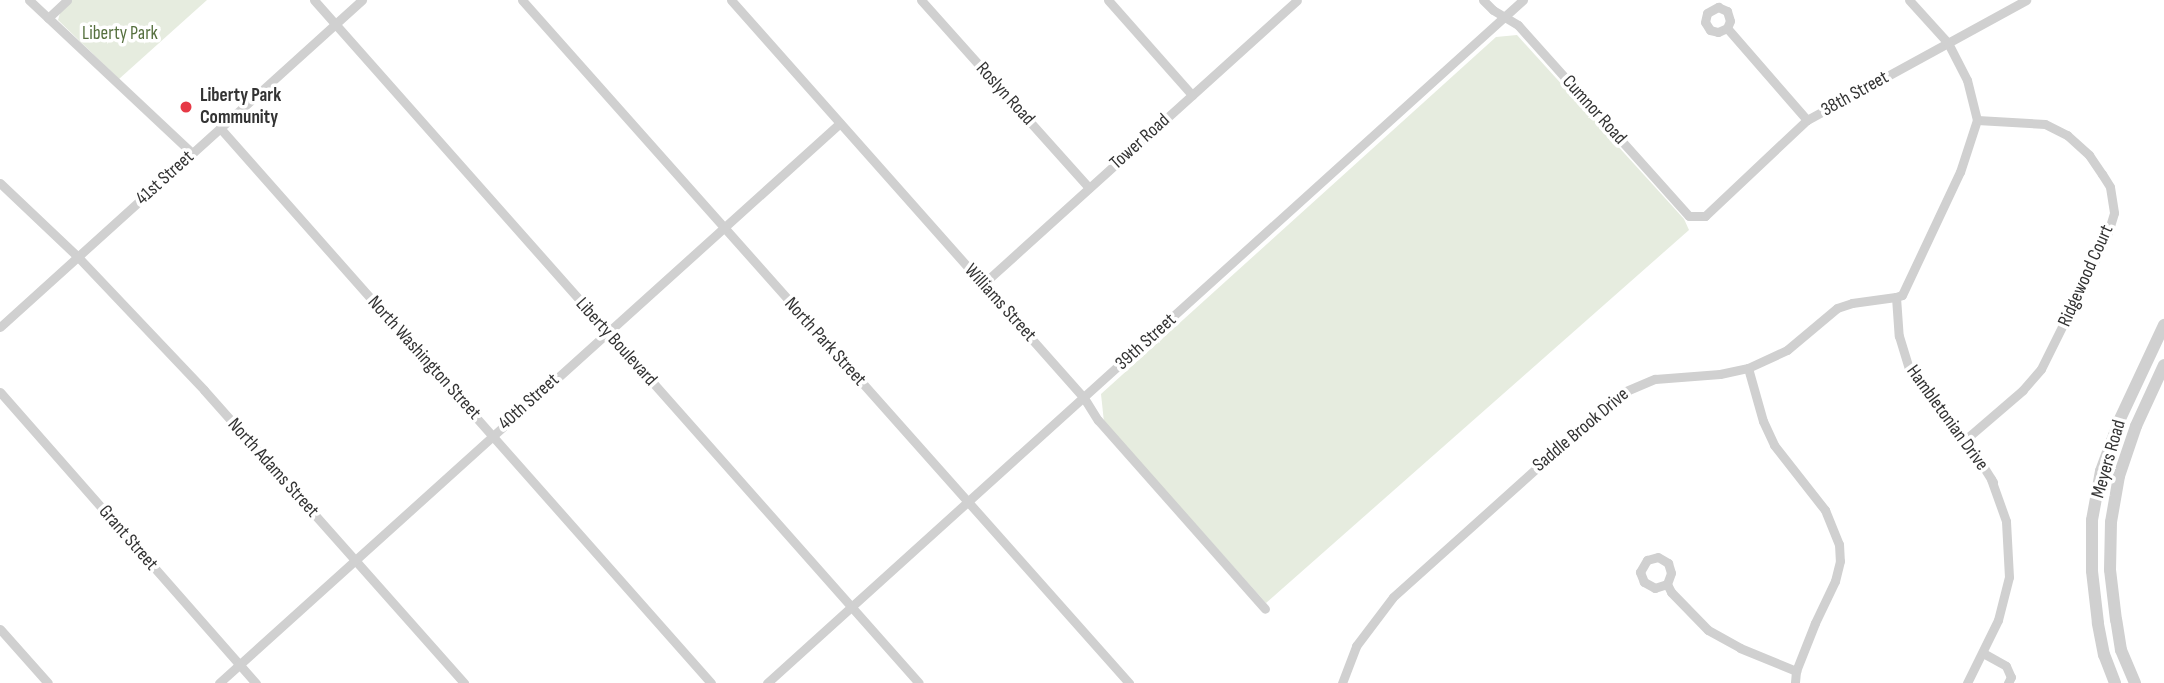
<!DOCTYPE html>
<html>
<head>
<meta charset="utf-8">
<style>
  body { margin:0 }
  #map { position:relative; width:2164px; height:683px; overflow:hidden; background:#fff; font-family:"Sofia Sans Condensed",sans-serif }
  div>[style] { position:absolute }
  .green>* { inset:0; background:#e6ecdf }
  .minor>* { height:9px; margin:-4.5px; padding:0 4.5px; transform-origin:4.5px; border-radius:4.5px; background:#d0d0d0 }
  .tertiary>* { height:12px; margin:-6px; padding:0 6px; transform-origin:6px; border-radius:6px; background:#d0d0d0 }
  .dots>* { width:19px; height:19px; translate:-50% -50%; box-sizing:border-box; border:4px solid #fff; border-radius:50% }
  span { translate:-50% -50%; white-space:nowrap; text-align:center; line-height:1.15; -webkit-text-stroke:7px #fff; paint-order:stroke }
  .park-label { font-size:19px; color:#56703f }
  .street-label { font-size:19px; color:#333 }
  .poi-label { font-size:19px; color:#333; font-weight:700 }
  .left { translate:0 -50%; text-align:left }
</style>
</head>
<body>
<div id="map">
  <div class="green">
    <i style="clip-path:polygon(72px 0,207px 0,119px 79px,58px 20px,61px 10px)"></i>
    <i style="clip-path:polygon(1517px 35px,1684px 219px,1689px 230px,1266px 603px,1104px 422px,1101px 394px,1496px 37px)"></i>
  </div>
  <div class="minor">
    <i style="left:29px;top:0;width:224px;rotate:43.2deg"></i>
    <i style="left:314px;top:0;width:912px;rotate:48.47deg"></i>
    <i style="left:522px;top:0;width:914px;rotate:48.37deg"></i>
    <i style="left:731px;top:0;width:532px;rotate:48.43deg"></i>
    <i style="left:1084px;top:398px;width:26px;rotate:58deg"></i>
    <i style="left:1098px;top:420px;width:252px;rotate:48.5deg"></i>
    <i style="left:921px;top:0;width:252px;rotate:48.2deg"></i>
    <i style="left:1108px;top:0;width:127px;rotate:48.5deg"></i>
    <i style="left:1483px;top:0;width:14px;rotate:45deg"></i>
    <i style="left:1493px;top:10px;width:29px;rotate:31deg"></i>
    <i style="left:1518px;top:25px;width:256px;rotate:48.2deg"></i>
    <i style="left:1689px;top:216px;width:16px"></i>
    <i style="left:1705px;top:216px;width:140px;rotate:-43.3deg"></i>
    <i style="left:1807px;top:120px;width:250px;rotate:-28.7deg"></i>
    <i style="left:48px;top:18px;width:26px;rotate:-43deg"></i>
    <i style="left:1727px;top:28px;width:10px;rotate:156deg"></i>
    <i style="left:1718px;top:32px;width:8px;rotate:-166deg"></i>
    <i style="left:1710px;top:30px;width:9px;rotate:-122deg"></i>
    <i style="left:1705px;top:22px;width:9px;rotate:-77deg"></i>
    <i style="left:1707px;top:13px;width:13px;rotate:-29deg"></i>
    <i style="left:1718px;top:7px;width:10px;rotate:24deg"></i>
    <i style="left:1727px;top:11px;width:10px;rotate:73deg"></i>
    <i style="left:1730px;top:21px;width:8px;rotate:113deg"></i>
    <i style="left:1727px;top:28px;width:122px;rotate:49deg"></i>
    <i style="left:1977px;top:120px;width:68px;rotate:3.4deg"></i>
    <i style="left:2045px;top:124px;width:25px;rotate:27deg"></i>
    <i style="left:2067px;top:135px;width:30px;rotate:42deg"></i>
    <i style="left:2089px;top:155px;width:23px;rotate:56deg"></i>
    <i style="left:2102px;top:174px;width:15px;rotate:58deg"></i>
    <i style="left:2110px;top:187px;width:26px;rotate:81deg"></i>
    <i style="left:2114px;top:213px;width:24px;rotate:107deg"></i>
    <i style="left:2107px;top:236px;width:148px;rotate:116.4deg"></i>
    <i style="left:2041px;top:369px;width:28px;rotate:131deg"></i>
    <i style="left:2023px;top:390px;width:75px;rotate:139.3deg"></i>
    <i style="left:1966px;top:439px;width:51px;rotate:57.9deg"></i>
    <i style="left:220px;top:128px;width:741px;rotate:48.5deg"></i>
    <i style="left:0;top:183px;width:108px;rotate:43.5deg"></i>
    <i style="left:78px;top:257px;width:183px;rotate:46.5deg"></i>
    <i style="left:204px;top:390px;width:392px;rotate:48.4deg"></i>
    <i style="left:983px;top:284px;width:423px;rotate:-42.1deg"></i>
    <i style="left:1896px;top:297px;width:39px;rotate:86deg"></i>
    <i style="left:1899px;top:336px;width:38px;rotate:73deg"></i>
    <i style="left:1910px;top:372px;width:92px;rotate:50.3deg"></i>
    <i style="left:1896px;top:297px;width:6px;rotate:-18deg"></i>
    <i style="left:1902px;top:295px;width:136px;rotate:-64.8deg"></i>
    <i style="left:1960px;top:172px;width:55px;rotate:-71.9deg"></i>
    <i style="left:1977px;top:120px;width:41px;rotate:-104deg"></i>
    <i style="left:1967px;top:80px;width:42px;rotate:-117.2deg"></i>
    <i style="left:1948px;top:43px;width:58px;rotate:-132.2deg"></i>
    <i style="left:0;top:327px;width:488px;rotate:-42.1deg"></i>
    <i style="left:1748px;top:368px;width:55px;rotate:74.2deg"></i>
    <i style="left:1763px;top:421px;width:26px;rotate:65deg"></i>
    <i style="left:1774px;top:445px;width:83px;rotate:51.9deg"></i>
    <i style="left:1825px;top:510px;width:37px;rotate:68deg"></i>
    <i style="left:1839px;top:544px;width:17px;rotate:87deg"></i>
    <i style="left:1840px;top:561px;width:21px;rotate:104deg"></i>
    <i style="left:1835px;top:581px;width:47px;rotate:115.5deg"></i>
    <i style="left:1815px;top:623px;width:52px;rotate:111.6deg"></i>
    <i style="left:1796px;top:671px;width:12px;rotate:95deg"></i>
    <i style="left:0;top:392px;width:388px;rotate:48.7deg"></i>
    <i style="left:1667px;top:584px;width:13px;rotate:162deg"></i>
    <i style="left:1655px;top:588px;width:13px;rotate:-151deg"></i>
    <i style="left:1644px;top:582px;width:11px;rotate:-112deg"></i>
    <i style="left:1640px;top:572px;width:14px;rotate:-60deg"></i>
    <i style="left:1647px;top:560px;width:11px;rotate:-15deg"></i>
    <i style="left:1658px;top:557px;width:12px;rotate:31deg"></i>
    <i style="left:1668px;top:563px;width:10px;rotate:73deg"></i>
    <i style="left:1671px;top:573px;width:12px;rotate:110deg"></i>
    <i style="left:1667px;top:584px;width:9px;rotate:63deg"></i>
    <i style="left:1671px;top:592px;width:53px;rotate:45.8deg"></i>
    <i style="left:1708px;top:630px;width:37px;rotate:29deg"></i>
    <i style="left:1740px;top:648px;width:61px;rotate:22.3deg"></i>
    <i style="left:0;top:629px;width:72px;rotate:48.4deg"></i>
    <i style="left:1983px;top:653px;width:26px;rotate:29deg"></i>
    <i style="left:2006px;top:666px;width:12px;rotate:66deg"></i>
    <i style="left:2011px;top:677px;width:7px;rotate:117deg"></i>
    <i style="left:219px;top:683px;width:836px;rotate:-42.04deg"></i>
    <i style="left:767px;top:683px;width:1019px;rotate:-42.1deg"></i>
    <i style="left:1342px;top:683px;width:40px;rotate:-69deg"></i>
    <i style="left:1356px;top:646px;width:61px;rotate:-52.9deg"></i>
    <i style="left:1393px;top:597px;width:304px;rotate:-41.9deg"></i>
    <i style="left:1619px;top:394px;width:39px;rotate:-23deg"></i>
    <i style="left:1655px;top:379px;width:65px;rotate:-4.4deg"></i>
    <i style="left:1720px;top:374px;width:29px;rotate:-12deg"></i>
    <i style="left:1748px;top:368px;width:43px;rotate:-24.8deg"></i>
    <i style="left:1787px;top:350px;width:65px;rotate:-40deg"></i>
    <i style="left:1837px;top:308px;width:16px;rotate:-18deg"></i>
    <i style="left:1852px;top:303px;width:44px;rotate:-7.8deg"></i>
    <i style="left:1967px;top:683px;width:70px;rotate:-63.8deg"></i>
    <i style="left:1998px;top:620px;width:44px;rotate:-75.7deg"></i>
    <i style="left:2009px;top:577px;width:56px;rotate:-93.1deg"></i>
    <i style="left:2006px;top:521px;width:45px;rotate:-109.7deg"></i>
  </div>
  <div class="tertiary">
    <i style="left:2115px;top:683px;width:30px;rotate:-111deg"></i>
    <i style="left:2104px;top:655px;width:33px;rotate:-101deg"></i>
    <i style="left:2098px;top:623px;width:52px;rotate:-96.6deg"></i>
    <i style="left:2092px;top:571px;width:51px;rotate:-90deg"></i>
    <i style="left:2092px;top:520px;width:50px;rotate:-79.6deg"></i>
    <i style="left:2101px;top:471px;width:55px;rotate:-69.9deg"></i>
    <i style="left:2120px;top:419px;width:104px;rotate:-64.9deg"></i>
    <i style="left:2135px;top:683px;width:36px;rotate:-113deg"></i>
    <i style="left:2121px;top:650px;width:30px;rotate:-99deg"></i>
    <i style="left:2116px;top:620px;width:50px;rotate:-96.8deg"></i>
    <i style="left:2110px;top:570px;width:48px;rotate:-88.8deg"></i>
    <i style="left:2111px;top:522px;width:47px;rotate:-80.1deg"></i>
    <i style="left:2119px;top:476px;width:53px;rotate:-71.2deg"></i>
    <i style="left:2136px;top:426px;width:67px;rotate:-65.3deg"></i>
  </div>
  <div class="dots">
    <i style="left:186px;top:107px;background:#e63946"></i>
  </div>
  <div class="park-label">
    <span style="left:120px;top:34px">Liberty Park</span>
  </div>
  <div class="street-label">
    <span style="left:1005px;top:94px;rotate:48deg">Roslyn Road</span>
    <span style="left:1855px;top:94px;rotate:-29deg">38th Street</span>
    <span style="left:1594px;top:110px;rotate:48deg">Cumnor Road</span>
    <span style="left:1140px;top:142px;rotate:-42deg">Tower Road</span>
    <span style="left:165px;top:178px;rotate:-42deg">41st Street</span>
    <span style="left:2086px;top:276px;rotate:-66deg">Ridgewood Court</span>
    <span style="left:1000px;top:303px;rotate:48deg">Williams Street</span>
    <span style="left:616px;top:342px;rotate:48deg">Liberty Boulevard</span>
    <span style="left:825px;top:342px;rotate:48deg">North Park Street</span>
    <span style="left:1146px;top:342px;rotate:-42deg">39th Street</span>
    <span style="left:424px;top:358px;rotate:48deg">North Washington Street</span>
    <span style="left:529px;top:402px;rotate:-42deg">40th Street</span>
    <span style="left:1947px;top:418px;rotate:54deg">Hambletonian Drive</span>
    <span style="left:1581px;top:430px;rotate:-40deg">Saddle Brook Drive</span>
    <span style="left:2109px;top:459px;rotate:-74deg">Meyers Road</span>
    <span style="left:273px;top:468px;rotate:48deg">North Adams Street</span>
    <span style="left:128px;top:538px;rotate:49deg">Grant Street</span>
  </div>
  <div class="poi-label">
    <span class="left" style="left:200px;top:107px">Liberty Park<br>Community</span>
  </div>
</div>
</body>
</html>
